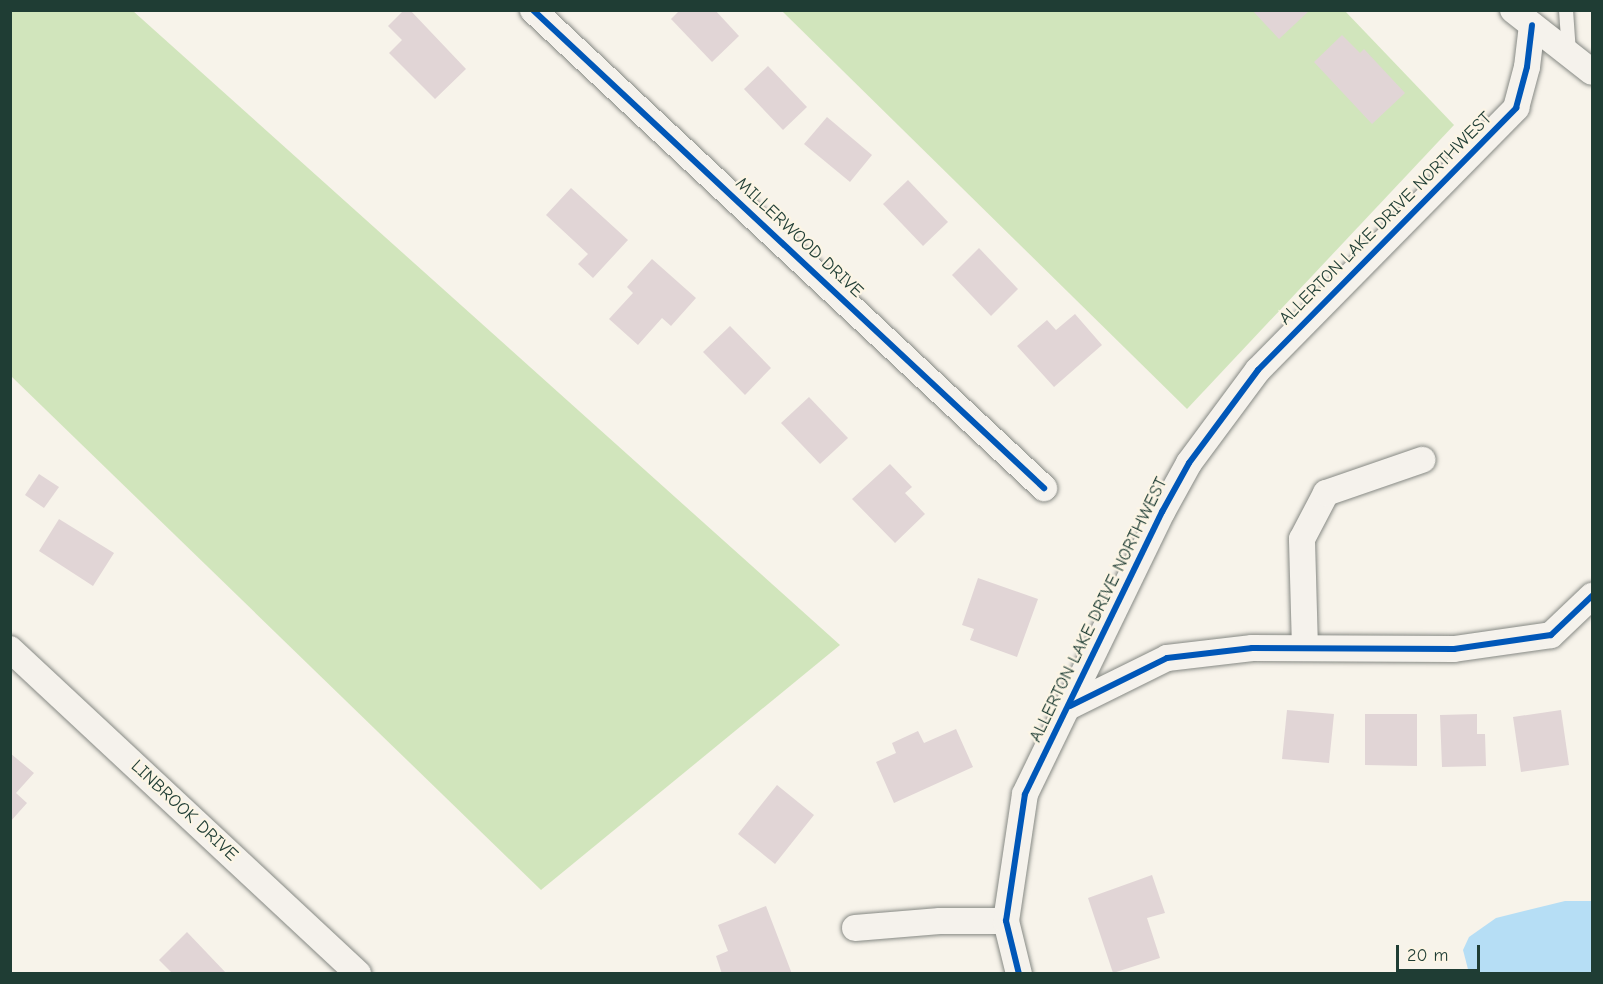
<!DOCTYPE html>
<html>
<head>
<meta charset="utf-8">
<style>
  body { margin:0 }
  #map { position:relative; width:1603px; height:984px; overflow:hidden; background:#f7f3ea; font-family:"Comic Neue",sans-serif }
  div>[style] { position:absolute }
  .green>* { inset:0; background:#d1e5bc }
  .water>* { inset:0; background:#b6def5 }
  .building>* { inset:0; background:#e1d5d6 }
  .roads { filter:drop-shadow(0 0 2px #868984) drop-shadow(0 0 2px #868984) }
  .service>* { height:14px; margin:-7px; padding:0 7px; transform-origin:7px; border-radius:7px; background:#f5f2ec }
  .minor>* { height:26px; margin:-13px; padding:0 13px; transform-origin:13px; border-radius:13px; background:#f5f2ec }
  .cycleway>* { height:6px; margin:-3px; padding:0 3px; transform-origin:3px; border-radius:3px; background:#0057b8 }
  span { translate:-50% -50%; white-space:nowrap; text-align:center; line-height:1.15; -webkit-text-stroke:4.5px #fcf5e5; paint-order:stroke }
  .street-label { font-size:18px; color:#1f3d34 }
  .frame { position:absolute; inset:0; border:12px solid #1f3d34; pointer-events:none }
  .scale { position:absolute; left:1396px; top:945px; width:84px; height:27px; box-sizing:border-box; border:3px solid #1f3d34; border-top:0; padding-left:8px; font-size:18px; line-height:21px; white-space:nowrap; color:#1f3d34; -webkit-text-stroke:4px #fcf5e5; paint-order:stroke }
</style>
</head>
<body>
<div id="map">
  <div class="green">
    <i style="clip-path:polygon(10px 11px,133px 11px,840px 645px,541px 890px,11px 376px)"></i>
    <i style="clip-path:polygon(782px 11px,1345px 11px,1454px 125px,1187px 409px)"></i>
  </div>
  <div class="water">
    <i style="clip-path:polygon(1565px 901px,1592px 901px,1592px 973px,1469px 973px,1463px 950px,1469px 937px,1496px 918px)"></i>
  </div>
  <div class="building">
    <i style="clip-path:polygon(404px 10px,410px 10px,466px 69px,435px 99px,389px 53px,402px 40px,388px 26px)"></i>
    <i style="clip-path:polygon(680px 10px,715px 10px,739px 36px,712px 62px,671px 19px)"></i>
    <i style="clip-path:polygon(1252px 10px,1310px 10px,1279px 39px)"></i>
    <i style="clip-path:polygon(1342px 35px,1360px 53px,1364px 49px,1405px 93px,1372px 124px,1314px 62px)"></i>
    <i style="clip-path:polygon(768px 66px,807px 107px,783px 130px,744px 89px)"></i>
    <i style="clip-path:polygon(827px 117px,872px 155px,850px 182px,804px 144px)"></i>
    <i style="clip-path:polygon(908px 180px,948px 222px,923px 246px,883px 204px)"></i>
    <i style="clip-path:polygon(571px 188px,628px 240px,593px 278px,578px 264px,588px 254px,546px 215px)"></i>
    <i style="clip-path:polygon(979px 248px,1018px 289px,991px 316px,952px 275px)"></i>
    <i style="clip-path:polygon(652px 259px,696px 298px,671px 326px,662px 318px,638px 345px,609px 319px,633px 293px,627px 287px)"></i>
    <i style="clip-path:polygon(1075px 314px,1102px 345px,1054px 387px,1017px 346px,1047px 320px,1056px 330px)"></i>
    <i style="clip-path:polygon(730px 326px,771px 368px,745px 395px,703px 352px)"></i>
    <i style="clip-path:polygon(809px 397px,848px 438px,820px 464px,781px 423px)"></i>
    <i style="clip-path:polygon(890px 464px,912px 487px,905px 493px,925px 514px,895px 543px,852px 499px)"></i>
    <i style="clip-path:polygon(39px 474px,59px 487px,44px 508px,25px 495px)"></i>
    <i style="clip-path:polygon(59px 519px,114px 553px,93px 586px,39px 551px)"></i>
    <i style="clip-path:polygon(978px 578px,1038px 599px,1017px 657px,970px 640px,974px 629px,962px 625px)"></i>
    <i style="clip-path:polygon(1287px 710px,1334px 714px,1329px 763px,1282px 759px)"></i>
    <i style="clip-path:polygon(1561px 710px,1569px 765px,1521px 772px,1513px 717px)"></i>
    <i style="clip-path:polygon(1365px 714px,1417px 714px,1417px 766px,1365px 765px)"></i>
    <i style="clip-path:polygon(1477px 714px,1477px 734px,1485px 734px,1486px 766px,1442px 767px,1440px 715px)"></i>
    <i style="clip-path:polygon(956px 729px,973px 767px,894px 803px,876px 762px,896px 753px,892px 743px,918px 731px,924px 743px)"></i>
    <i style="clip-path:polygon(10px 753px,34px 773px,16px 793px,27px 803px,10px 822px)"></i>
    <i style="clip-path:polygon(777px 785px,814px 815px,775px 864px,738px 834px)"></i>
    <i style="clip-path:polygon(1152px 875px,1165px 913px,1147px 918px,1160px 958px,1113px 973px,1088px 898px)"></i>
    <i style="clip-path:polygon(766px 906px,792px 974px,722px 974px,716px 956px,728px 951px,718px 925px)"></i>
    <i style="clip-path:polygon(187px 932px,227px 974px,173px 974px,159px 960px)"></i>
  </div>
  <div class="roads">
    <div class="service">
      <i style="left:1566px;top:10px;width:43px;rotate:86deg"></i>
    </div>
    <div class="minor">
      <i style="left:533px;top:10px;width:700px;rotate:43.09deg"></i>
      <i style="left:1513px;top:10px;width:100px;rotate:38.1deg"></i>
      <i style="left:1305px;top:648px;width:109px;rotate:-91.6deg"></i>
      <i style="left:1302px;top:539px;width:52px;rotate:-62.4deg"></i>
      <i style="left:1326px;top:493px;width:102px;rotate:-19deg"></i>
      <i style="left:10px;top:649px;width:476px;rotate:43deg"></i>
      <i style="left:1070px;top:706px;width:108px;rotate:-26.3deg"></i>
      <i style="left:1167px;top:658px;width:86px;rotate:-6.7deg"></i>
      <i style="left:1252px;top:648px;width:202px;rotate:0.3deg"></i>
      <i style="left:1454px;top:649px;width:98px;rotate:-8.2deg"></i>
      <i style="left:1551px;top:635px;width:57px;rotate:-43.6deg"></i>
      <i style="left:855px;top:928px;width:85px;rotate:-4.7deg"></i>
      <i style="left:940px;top:921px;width:66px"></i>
      <i style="left:1019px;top:974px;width:55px;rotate:-103.8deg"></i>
      <i style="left:1006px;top:921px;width:128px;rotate:-81.5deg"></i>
      <i style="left:1025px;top:794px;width:314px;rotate:-64.1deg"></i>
      <i style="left:1162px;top:512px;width:56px;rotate:-61.1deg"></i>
      <i style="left:1189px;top:463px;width:116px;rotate:-53.4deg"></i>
      <i style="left:1258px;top:370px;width:368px;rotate:-45.4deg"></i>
      <i style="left:1516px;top:108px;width:42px;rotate:-75deg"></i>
      <i style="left:1527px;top:67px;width:42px;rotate:-83.2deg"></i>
    </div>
  </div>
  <div class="cycleway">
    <i style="left:533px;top:10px;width:700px;rotate:43.09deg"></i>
    <i style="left:1070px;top:706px;width:108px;rotate:-26.3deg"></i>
    <i style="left:1167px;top:658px;width:86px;rotate:-6.7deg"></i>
    <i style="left:1252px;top:648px;width:202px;rotate:0.3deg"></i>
    <i style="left:1454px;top:649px;width:98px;rotate:-8.2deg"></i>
    <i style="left:1551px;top:635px;width:57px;rotate:-43.6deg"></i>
    <i style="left:1019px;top:974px;width:55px;rotate:-103.8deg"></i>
    <i style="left:1006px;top:921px;width:128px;rotate:-81.5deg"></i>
    <i style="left:1025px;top:794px;width:314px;rotate:-64.1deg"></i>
    <i style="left:1162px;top:512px;width:56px;rotate:-61.1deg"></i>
    <i style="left:1189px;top:463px;width:116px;rotate:-53.4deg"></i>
    <i style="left:1258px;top:370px;width:368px;rotate:-45.4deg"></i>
    <i style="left:1516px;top:108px;width:42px;rotate:-75deg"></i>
    <i style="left:1527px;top:67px;width:42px;rotate:-83.2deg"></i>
  </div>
  <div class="street-label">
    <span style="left:1386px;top:219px;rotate:-45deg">ALLERTON LAKE DRIVE NORTHWEST</span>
    <span style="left:799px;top:238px;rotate:43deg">MILLERWOOD DRIVE</span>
    <span style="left:1099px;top:610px;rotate:-64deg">ALLERTON LAKE DRIVE NORTHWEST</span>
    <span style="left:184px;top:811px;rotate:43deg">LINBROOK DRIVE</span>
  </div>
  <div class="frame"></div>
  <div class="scale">20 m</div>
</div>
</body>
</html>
